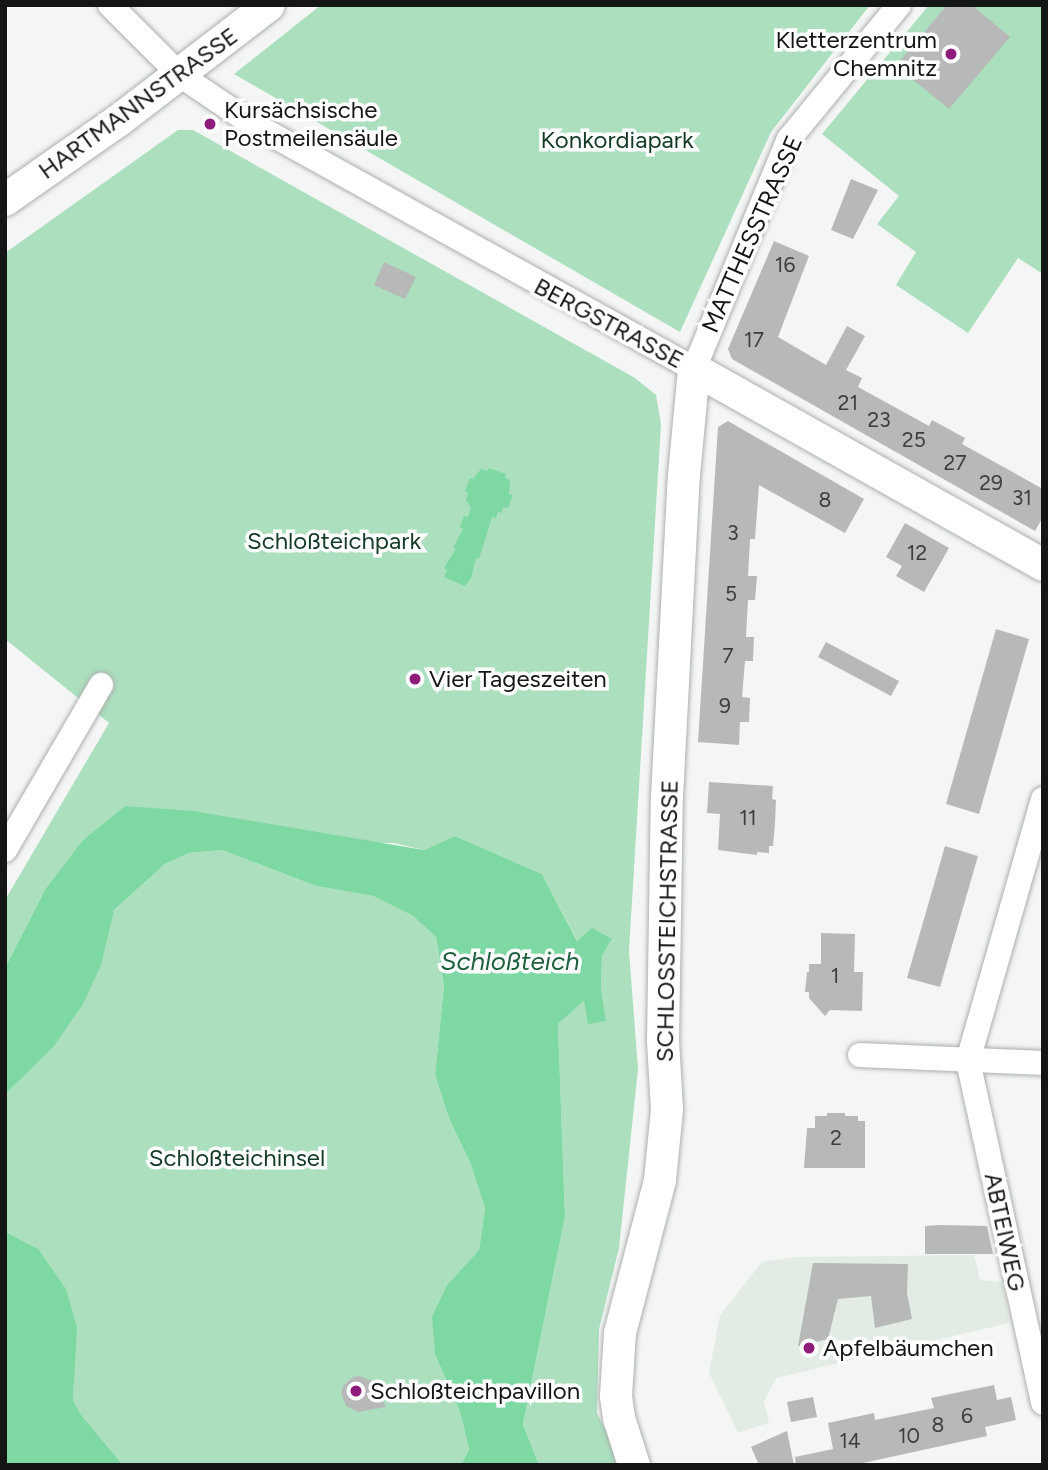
<!DOCTYPE html>
<html>
<head>
<meta charset="utf-8">
<style>
  body { margin:0 }
  #map { position:relative; width:1048px; height:1470px; overflow:hidden; background:#f3f6f4; font-family:Figtree,sans-serif }
  div>[style] { position:absolute }
  .built>* { inset:0; background:#e2ece5 }
  .green>* { inset:0; background:#abdfbe }
  .water>* { inset:0; background:#7ed8a3 }
  .building>* { inset:0; background:#b6b9b7 }
  .roads { filter:drop-shadow(0 0 2px #acafad) drop-shadow(0 0 2px #acafad) }
  .minor>* { height:24px; margin:-12px; padding:0 12px; transform-origin:12px; border-radius:12px; background:#fff }
  .major>* { height:32px; margin:-16px; padding:0 16px; transform-origin:16px; border-radius:16px; background:#fff }
  .dots>* { width:19px; height:19px; translate:-50% -50%; box-sizing:border-box; border:4px solid #fff; border-radius:50% }
  span { translate:-50% -50%; white-space:nowrap; text-align:center; line-height:1.15; -webkit-text-stroke:7px #fff; paint-order:stroke }
  .number-label { font-size:21px; color:#3c3e3e }
  .number-label span { -webkit-text-stroke-width:0 }
  .poi-label { font-size:24px; color:#141515 }
  .right { translate:-100% -50%; text-align:right }
  .left { translate:0 -50%; text-align:left }
  .street-label { font-size:24px; color:#141515 }
  .park-label { font-size:24px; color:#133a24 }
  .water-label { font-size:26px; color:#1f613e; font-style:italic }
  .frame { position:absolute; inset:0; border:7px solid #141515; pointer-events:none }
</style>
</head>
<body>
<div id="map">
  <div class="built">
    <i style="clip-path:polygon(974px 1255px,980px 1280px,1003px 1282px,1009px 1323px,776px 1378px,764px 1401px,769px 1423px,738px 1433px,709px 1373px,720px 1315px,762px 1262px,797px 1257px)"></i>
  </div>
  <div class="green">
    <i style="clip-path:polygon(321px 5px,870px 5px,771px 132px,680px 332px,234px 74px)"></i>
    <i style="clip-path:polygon(929px 5px,1043px 5px,1043px 274px,1018px 258px,968px 333px,896px 285px,916px 252px,877px 224px,899px 196px,822px 134px)"></i>
    <i style="clip-path:polygon(178px 130px,193px 130px,635px 378px,656px 395px,661px 424px,629px 951px,638px 1069px,619px 1248px,599px 1329px,597px 1413px,623px 1465px,539px 1465px,523px 1424px,565px 1217px,558px 1024px,584px 1001px,606px 1021px,601px 988px,602px 956px,612px 939px,578px 942px,542px 874px,455px 836px,424px 850px,394px 843px,82px 841px,46px 888px,5px 968px,5px 900px,109px 723px,5px 639px,5px 253px)"></i>
    <i style="clip-path:polygon(222px 850px,316px 886px,373px 896px,413px 916px,436px 937px,444px 985px,435px 1075px,450px 1121px,470px 1162px,485px 1208px,479px 1250px,447px 1285px,435px 1354px,460px 1412px,469px 1449px,461px 1465px,123px 1465px,82px 1416px,73px 1400px,74px 1379px,5px 1232px,5px 1094px,107px 932px,114px 910px,165px 864px,189px 853px)"></i>
  </div>
  <div class="water">
    <i style="clip-path:polygon(489px 468px,506px 474px,505px 478px,510px 480px,509px 494px,513px 495px,508px 508px,504px 507px,501px 513px,498px 512px,496px 518px,492px 517px,479px 559px,476px 558px,471px 578px,465px 586px,444px 577px,447px 570px,444px 568px,456px 549px,453px 548px,463px 529px,460px 527px,464px 516px,468px 517px,471px 508px,466px 500px,468px 493px,465px 491px,470px 478px,473px 479px,481px 469px,487px 471px)"></i>
    <i style="clip-path:polygon(125px 806px,193px 811px,424px 850px,455px 836px,542px 874px,577px 941px,592px 928px,612px 939px,602px 956px,601px 988px,606px 1021px,588px 1024px,584px 1001px,558px 1024px,565px 1217px,523px 1424px,539px 1465px,461px 1465px,469px 1449px,460px 1412px,435px 1354px,432px 1317px,447px 1285px,479px 1250px,485px 1208px,470px 1162px,450px 1121px,435px 1075px,444px 985px,436px 937px,413px 916px,373px 896px,316px 886px,222px 850px,189px 853px,165px 864px,114px 910px,101px 965px,83px 1004px,54px 1046px,5px 1094px,5px 968px,46px 888px,82px 841px)"></i>
    <i style="clip-path:polygon(5px 1232px,38px 1249px,66px 1289px,77px 1328px,73px 1400px,82px 1416px,123px 1465px,5px 1465px)"></i>
  </div>
  <div class="building">
    <i style="clip-path:polygon(947px 5px,972px 5px,1010px 37px,949px 109px,896px 66px)"></i>
    <i style="clip-path:polygon(851px 179px,878px 190px,853px 239px,831px 230px)"></i>
    <i style="clip-path:polygon(774px 241px,809px 256px,778px 337px,826px 365px,847px 326px,865px 336px,846px 370px,862px 378px,858px 387px,929px 426px,932px 420px,965px 438px,962px 444px,1043px 489px,1043px 517px,1035px 531px,732px 359px,728px 349px)"></i>
    <i style="clip-path:polygon(384px 262px,416px 277px,405px 299px,374px 285px)"></i>
    <i style="clip-path:polygon(728px 421px,864px 499px,845px 533px,759px 485px,755px 539px,750px 539px,748px 576px,757px 576px,755px 600px,748px 600px,746px 637px,754px 637px,753px 661px,745px 661px,742px 697px,750px 698px,749px 722px,740px 722px,739px 745px,698px 742px,718px 427px)"></i>
    <i style="clip-path:polygon(905px 523px,949px 548px,924px 592px,896px 576px,902px 566px,886px 557px)"></i>
    <i style="clip-path:polygon(996px 629px,1029px 639px,979px 814px,946px 804px)"></i>
    <i style="clip-path:polygon(826px 642px,899px 681px,891px 696px,818px 657px)"></i>
    <i style="clip-path:polygon(709px 782px,773px 786px,772px 799px,776px 800px,775px 823px,773px 846px,769px 846px,769px 853px,757px 852px,757px 855px,718px 850px,720px 814px,707px 813px)"></i>
    <i style="clip-path:polygon(945px 846px,978px 856px,940px 987px,907px 978px)"></i>
    <i style="clip-path:polygon(821px 933px,855px 934px,854px 972px,863px 972px,862px 1011px,830px 1010px,825px 1016px,809px 998px,809px 992px,805px 992px,807px 972px,809px 972px,809px 964px,821px 964px)"></i>
    <i style="clip-path:polygon(827px 1113px,845px 1113px,845px 1116px,858px 1116px,858px 1121px,865px 1121px,865px 1168px,804px 1168px,807px 1128px,815px 1128px,815px 1116px,827px 1116px)"></i>
    <i style="clip-path:polygon(940px 1225px,987px 1226px,993px 1254px,925px 1254px,925px 1226px)"></i>
    <i style="clip-path:polygon(813px 1263px,908px 1264px,907px 1293px,912px 1319px,875px 1328px,871px 1296px,838px 1299px,828px 1339px,798px 1346px)"></i>
    <i style="clip-path:polygon(360px 1376px,372px 1381px,386px 1407px,358px 1412px,346px 1406px,341px 1393px,343px 1386px,353px 1377px)"></i>
    <i style="clip-path:polygon(994px 1385px,997px 1400px,1011px 1397px,1016px 1420px,985px 1427px,987px 1436px,854px 1465px,796px 1465px,795px 1457px,833px 1449px,828px 1423px,874px 1413px,875px 1420px,934px 1408px,931px 1398px)"></i>
    <i style="clip-path:polygon(813px 1397px,817px 1417px,791px 1422px,787px 1402px)"></i>
    <i style="clip-path:polygon(787px 1431px,794px 1465px,759px 1465px,751px 1447px)"></i>
  </div>
  <div class="roads">
    <div class="minor">
      <i style="left:110px;top:5px;width:99px;rotate:45deg"></i>
      <i style="left:180px;top:75px;width:86px;rotate:34.1deg"></i>
      <i style="left:251px;top:123px;width:507px;rotate:29.04deg"></i>
      <i style="left:694px;top:369px;width:249px;rotate:-67.6deg"></i>
      <i style="left:789px;top:139px;width:173px;rotate:-50.6deg"></i>
      <i style="left:1043px;top:799px;width:273px;rotate:106deg"></i>
      <i style="left:968px;top:1061px;width:350px;rotate:77.6deg"></i>
      <i style="left:5px;top:850px;width:191px;rotate:-59.8deg"></i>
      <i style="left:860px;top:1055px;width:183px;rotate:2.5deg"></i>
    </div>
    <div class="major">
      <i style="left:5px;top:200px;width:138px;rotate:-35deg"></i>
      <i style="left:118px;top:121px;width:190px;rotate:-37.5deg"></i>
      <i style="left:634px;top:1465px;width:49px;rotate:-107.7deg"></i>
      <i style="left:619px;top:1418px;width:22px;rotate:-98deg"></i>
      <i style="left:616px;top:1396px;width:63px;rotate:-86.4deg"></i>
      <i style="left:620px;top:1333px;width:158px;rotate:-75.3deg"></i>
      <i style="left:660px;top:1180px;width:70px;rotate:-84.3deg"></i>
      <i style="left:667px;top:1110px;width:69px;rotate:-93.3deg"></i>
      <i style="left:663px;top:1041px;width:244px;rotate:-89.1deg"></i>
      <i style="left:667px;top:797px;width:322px;rotate:-87deg"></i>
      <i style="left:684px;top:475px;width:106px;rotate:-84.6deg"></i>
      <i style="left:694px;top:369px;width:400px;rotate:29.3deg"></i>
    </div>
  </div>
  <div class="dots">
    <i style="left:951px;top:54px;background:#8f1b7b"></i>
    <i style="left:210px;top:124px;background:#8f1b7b"></i>
    <i style="left:415px;top:679px;background:#8f1b7b"></i>
    <i style="left:809px;top:1348px;background:#8f1b7b"></i>
    <i style="left:356px;top:1391px;background:#8f1b7b"></i>
  </div>
  <div class="number-label">
    <span style="left:785px;top:265px">16</span>
    <span style="left:754px;top:340px">17</span>
    <span style="left:848px;top:403px">21</span>
    <span style="left:879px;top:420px">23</span>
    <span style="left:914px;top:440px">25</span>
    <span style="left:955px;top:463px">27</span>
    <span style="left:991px;top:483px">29</span>
    <span style="left:1022px;top:498px">31</span>
    <span style="left:825px;top:500px">8</span>
    <span style="left:733px;top:533px">3</span>
    <span style="left:917px;top:553px">12</span>
    <span style="left:731px;top:594px">5</span>
    <span style="left:728px;top:656px">7</span>
    <span style="left:725px;top:706px">9</span>
    <span style="left:748px;top:818px">11</span>
    <span style="left:835px;top:976px">1</span>
    <span style="left:836px;top:1138px">2</span>
    <span style="left:967px;top:1416px">6</span>
    <span style="left:938px;top:1425px">8</span>
    <span style="left:909px;top:1436px">10</span>
    <span style="left:850px;top:1441px">14</span>
  </div>
  <div class="poi-label">
    <span class="right" style="left:937px;top:54px">Kletterzentrum<br>Chemnitz</span>
    <span class="left" style="left:224px;top:124px">Kursächsische<br>Postmeilensäule</span>
    <span class="left" style="left:429px;top:679px">Vier Tageszeiten</span>
    <span class="left" style="left:823px;top:1348px">Apfelbäumchen</span>
    <span class="left" style="left:370px;top:1391px">Schloßteichpavillon</span>
  </div>
  <div class="street-label">
    <span style="left:138px;top:103px;rotate:-36deg">HARTMANNSTRASSE</span>
    <span style="left:752px;top:234px;rotate:-66deg">MATTHESSTRASSE</span>
    <span style="left:609px;top:323px;rotate:28deg">BERGSTRASSE</span>
    <span style="left:667px;top:921px;rotate:-89deg">SCHLOSSTEICHSTRASSE</span>
    <span style="left:1005px;top:1232px;rotate:78deg">ABTEIWEG</span>
  </div>
  <div class="park-label">
    <span style="left:617px;top:140px">Konkordiapark</span>
    <span style="left:334px;top:541px">Schloßteichpark</span>
    <span style="left:237px;top:1158px">Schloßteichinsel</span>
  </div>
  <div class="water-label">
    <span style="left:510px;top:962px">Schloßteich</span>
  </div>
  <div class="frame"></div>
</div>
</body>
</html>
